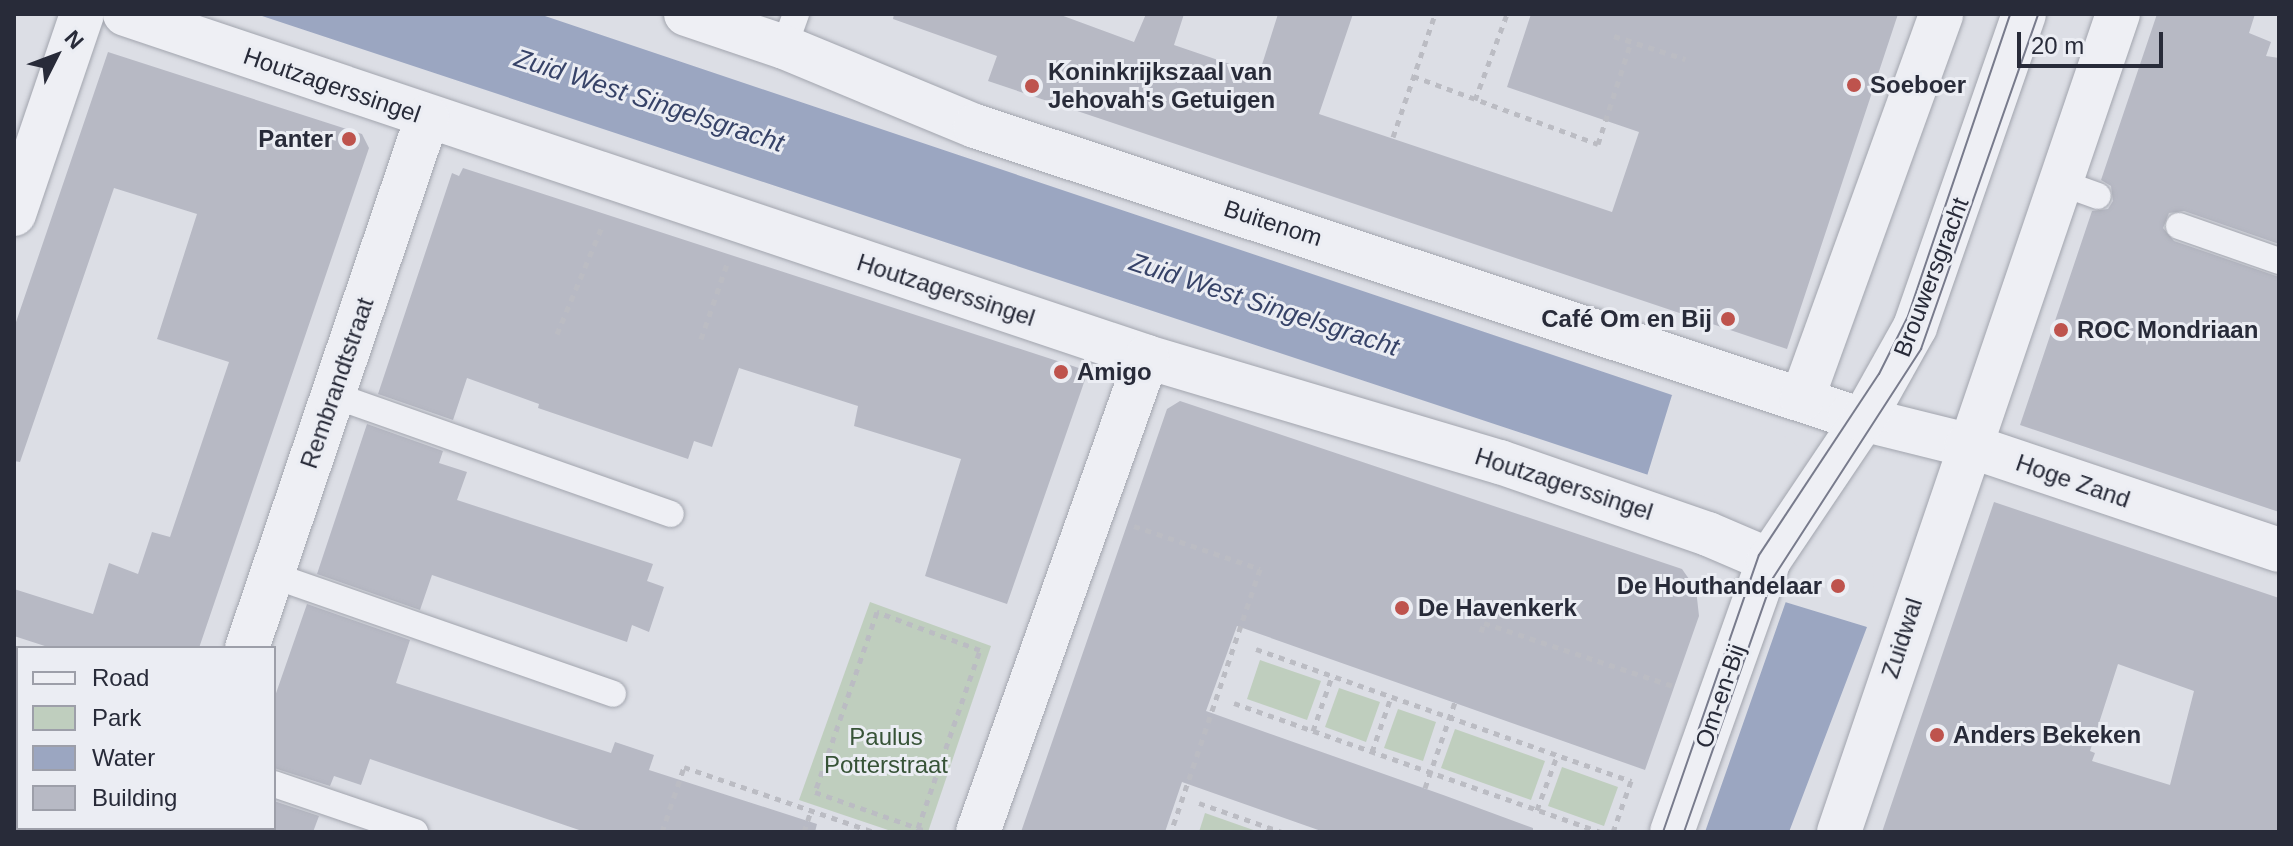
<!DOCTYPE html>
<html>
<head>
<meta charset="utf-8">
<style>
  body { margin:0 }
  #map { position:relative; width:2293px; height:846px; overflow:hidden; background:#dcdee5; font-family:Helvetica,sans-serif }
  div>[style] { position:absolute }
  .green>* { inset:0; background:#bfcebe }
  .water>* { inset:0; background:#9ba6c1 }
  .pier>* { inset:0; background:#dcdee5 }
  .building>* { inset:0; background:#b7b9c4 }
  .path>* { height:5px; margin-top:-2.5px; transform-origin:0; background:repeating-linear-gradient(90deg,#bbbcc3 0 6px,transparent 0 12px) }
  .roads { filter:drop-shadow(0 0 2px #a2a5ae) drop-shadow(0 0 2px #a2a5ae) }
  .lane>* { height:26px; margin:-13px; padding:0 13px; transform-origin:13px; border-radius:13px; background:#eeeff4 }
  .street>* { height:44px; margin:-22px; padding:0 22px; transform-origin:22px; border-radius:22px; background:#eeeff4 }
  .tram>* { height:2px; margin:-1px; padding:0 1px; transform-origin:1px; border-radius:1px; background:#787b8c }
  .dots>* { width:22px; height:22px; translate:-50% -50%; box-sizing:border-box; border:4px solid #ebedf3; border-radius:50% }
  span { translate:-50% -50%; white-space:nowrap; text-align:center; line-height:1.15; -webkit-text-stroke:6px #ebedf3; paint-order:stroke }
  .poi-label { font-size:24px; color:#282b39; font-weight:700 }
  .left { translate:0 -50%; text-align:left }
  .right { translate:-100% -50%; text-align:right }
  .street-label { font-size:24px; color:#282b39 }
  .park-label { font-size:24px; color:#375337 }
  .water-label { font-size:26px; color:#374368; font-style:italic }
  .frame { position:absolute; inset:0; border:16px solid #282b39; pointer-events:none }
  .legend { position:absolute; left:16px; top:646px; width:260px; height:184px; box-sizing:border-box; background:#ebedf3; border:2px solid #9d9fa9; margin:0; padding:10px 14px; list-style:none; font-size:24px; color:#282b39 }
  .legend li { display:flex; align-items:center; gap:16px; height:40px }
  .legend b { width:40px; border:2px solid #9d9fa9 }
  .north { position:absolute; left:16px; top:16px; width:80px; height:80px; -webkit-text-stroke:6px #ebedf3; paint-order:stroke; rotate:48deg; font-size:22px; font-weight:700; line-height:32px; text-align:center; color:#282b39 }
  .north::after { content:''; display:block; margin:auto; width:28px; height:36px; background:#282b39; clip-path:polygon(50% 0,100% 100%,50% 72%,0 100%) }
  .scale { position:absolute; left:2017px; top:32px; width:146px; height:36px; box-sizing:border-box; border:4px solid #282b39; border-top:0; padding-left:10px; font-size:24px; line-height:28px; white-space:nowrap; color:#282b39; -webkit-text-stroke:6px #ebedf3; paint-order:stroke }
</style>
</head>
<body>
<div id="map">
  <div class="green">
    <i style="clip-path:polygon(870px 602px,991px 646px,928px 832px,894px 832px,799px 800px)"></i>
    <i style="clip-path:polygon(1260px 660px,1321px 681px,1307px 720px,1247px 699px)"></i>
    <i style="clip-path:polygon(1339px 688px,1380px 702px,1366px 742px,1325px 727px)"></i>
    <i style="clip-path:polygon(1398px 709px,1436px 722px,1423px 761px,1384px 748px)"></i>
    <i style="clip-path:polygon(1455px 729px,1545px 761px,1531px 800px,1441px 768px)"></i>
    <i style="clip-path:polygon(1562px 767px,1618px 787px,1604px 826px,1548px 806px)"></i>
    <i style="clip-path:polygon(1205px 813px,1259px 832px,1199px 832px)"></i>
  </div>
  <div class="water">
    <i style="clip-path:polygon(256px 14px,539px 14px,1672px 395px,1867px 627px,1789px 832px,1705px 832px,1791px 587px,1779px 533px,1754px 510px)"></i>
  </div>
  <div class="pier">
    <i style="clip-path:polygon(1672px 395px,1783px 435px,1836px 476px,1854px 502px,1871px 547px,1874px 582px,1867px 627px,1785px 602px,1788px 560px,1773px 529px,1753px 512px,1647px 476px)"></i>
  </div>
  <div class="building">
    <i style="clip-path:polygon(894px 14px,1058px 14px,1134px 42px,1146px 14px,1184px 14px,1174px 45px,1259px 74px,1278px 14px,1353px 14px,1319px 114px,1612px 212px,1639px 132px,1507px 87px,1531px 14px,1898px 14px,1787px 349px,988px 81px,997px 56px,893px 19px)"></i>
    <i style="clip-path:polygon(2157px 14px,2255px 14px,2249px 33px,2271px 42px,2266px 56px,2279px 58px,2279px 244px,2184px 211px,2169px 213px,2163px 228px,2174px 241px,2279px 277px,2279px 512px,2020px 425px,2092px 211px,2108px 209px,2113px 201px,2111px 186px,2101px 180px)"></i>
    <i style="clip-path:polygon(108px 52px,362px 134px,369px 148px,199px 648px,51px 648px,14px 636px,14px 589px,93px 614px,109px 563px,138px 574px,152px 532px,170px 537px,229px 362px,157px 339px,197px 214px,114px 188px,20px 462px,14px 461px,14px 328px)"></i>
    <i style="clip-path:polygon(463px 168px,1088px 371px,1007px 604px,925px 576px,961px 459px,854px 426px,858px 406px,739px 368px,712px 447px,694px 441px,688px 459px,538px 408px,539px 404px,467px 378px,453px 420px,378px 394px,452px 173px,459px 176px)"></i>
    <i style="clip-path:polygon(1180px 401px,1682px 569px,1696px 589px,1699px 616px,1645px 770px,1237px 626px,1206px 711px,1446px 796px,1533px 828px,1533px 832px,1324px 832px,1182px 782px,1165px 832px,1021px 832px,1167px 409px)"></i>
    <i style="clip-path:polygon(367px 424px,443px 451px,439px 463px,467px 472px,457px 500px,653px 564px,647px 581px,664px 587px,649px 632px,632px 625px,627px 642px,432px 575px,420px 610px,317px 574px)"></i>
    <i style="clip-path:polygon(evenodd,1994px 502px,2279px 598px,2279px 832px,1882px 832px,1994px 502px,2118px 664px,2194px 691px,2170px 785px,2092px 761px,2095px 753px,2090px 751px,2118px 664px)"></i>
    <i style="clip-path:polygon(307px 604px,410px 640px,396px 683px,611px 753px,615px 742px,654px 755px,649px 770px,817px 824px,815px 832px,585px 832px,370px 759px,361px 785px,334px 776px,330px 786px,274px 768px,274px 699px)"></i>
    <i style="clip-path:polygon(274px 801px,319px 816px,313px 832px,274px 832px)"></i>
  </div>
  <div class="path">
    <i style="left:1614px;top:36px;width:75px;rotate:17.9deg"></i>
    <i style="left:1413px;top:76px;width:197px;rotate:20.2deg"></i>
    <i style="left:1598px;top:144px;width:107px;rotate:-72.1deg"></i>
    <i style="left:1475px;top:100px;width:92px;rotate:-69.6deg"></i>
    <i style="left:1393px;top:137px;width:130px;rotate:-71.1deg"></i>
    <i style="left:557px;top:334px;width:119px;rotate:-67.3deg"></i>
    <i style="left:701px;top:339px;width:79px;rotate:-70.9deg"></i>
    <i style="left:1134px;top:526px;width:133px;rotate:18.8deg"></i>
    <i style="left:1260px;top:569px;width:278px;rotate:108.7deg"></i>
    <i style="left:1481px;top:632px;width:9px;rotate:-72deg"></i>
    <i style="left:1484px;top:623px;width:199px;rotate:18.4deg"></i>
    <i style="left:1256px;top:649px;width:398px;rotate:19.4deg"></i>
    <i style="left:1631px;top:781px;width:54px;rotate:109.4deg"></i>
    <i style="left:1234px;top:703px;width:388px;rotate:19.4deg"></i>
    <i style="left:1313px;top:731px;width:58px;rotate:-70.9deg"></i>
    <i style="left:1372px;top:752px;width:58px;rotate:-70.9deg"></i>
    <i style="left:1425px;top:788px;width:91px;rotate:-70.8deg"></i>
    <i style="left:1199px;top:803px;width:88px;rotate:19.3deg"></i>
    <i style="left:1537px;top:810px;width:58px;rotate:-69.7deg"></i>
    <i style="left:918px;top:828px;width:188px;rotate:-70.8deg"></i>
    <i style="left:980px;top:650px;width:110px;rotate:-159.7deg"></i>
    <i style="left:877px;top:612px;width:190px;rotate:109deg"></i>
    <i style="left:815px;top:792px;width:121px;rotate:19.3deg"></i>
    <i style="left:662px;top:832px;width:69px;rotate:-71.3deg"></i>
    <i style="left:684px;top:767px;width:201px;rotate:18.9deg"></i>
    <i style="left:804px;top:832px;width:23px;rotate:-72deg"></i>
  </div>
  <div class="roads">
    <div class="lane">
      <i style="left:784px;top:47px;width:35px;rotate:-70deg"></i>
      <i style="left:2059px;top:182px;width:41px;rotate:19.7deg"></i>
      <i style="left:2179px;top:226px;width:106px;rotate:19.3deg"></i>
      <i style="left:333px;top:395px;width:358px;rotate:19.4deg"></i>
      <i style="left:272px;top:575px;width:361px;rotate:19.2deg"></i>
      <i style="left:274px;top:784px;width:149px;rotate:18.8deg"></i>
    </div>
    <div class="street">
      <i style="left:125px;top:14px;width:1078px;rotate:18.55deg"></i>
      <i style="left:1147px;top:357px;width:368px;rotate:16.6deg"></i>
      <i style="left:1500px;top:462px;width:220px;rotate:19.1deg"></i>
      <i style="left:1708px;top:534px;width:66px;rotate:23.1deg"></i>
      <i style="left:686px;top:14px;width:103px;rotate:18.6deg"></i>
      <i style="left:784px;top:47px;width:207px;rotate:22.5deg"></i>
      <i style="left:975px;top:126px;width:922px;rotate:18.34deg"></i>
      <i style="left:1850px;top:416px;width:121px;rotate:13.9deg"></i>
      <i style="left:1967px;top:445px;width:329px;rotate:18.6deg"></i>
      <i style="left:14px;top:214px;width:211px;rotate:-71.2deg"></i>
      <i style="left:1802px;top:399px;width:409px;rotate:-70.1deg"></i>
      <i style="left:247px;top:648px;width:560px;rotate:-71.24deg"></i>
      <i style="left:185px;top:832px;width:4px;rotate:-76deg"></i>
      <i style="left:978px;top:832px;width:504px;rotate:-70.41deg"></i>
      <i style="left:1672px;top:832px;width:289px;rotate:-70.4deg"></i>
      <i style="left:1769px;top:560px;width:169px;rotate:-56.1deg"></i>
      <i style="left:1863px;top:420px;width:107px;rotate:-60.8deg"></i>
      <i style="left:1915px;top:327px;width:331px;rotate:-70.8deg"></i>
      <i style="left:1839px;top:832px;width:864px;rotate:-71.17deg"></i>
    </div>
  </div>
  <div class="tram">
    <i style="left:1663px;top:832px;width:293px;rotate:-70.9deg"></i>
    <i style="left:1759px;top:555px;width:217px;rotate:-56.5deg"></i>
    <i style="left:1879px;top:374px;width:65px;rotate:-63.4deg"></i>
    <i style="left:1908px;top:316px;width:319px;rotate:-71.3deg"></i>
    <i style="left:1684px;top:832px;width:269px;rotate:-70.7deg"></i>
    <i style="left:1773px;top:578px;width:273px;rotate:-57.1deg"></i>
    <i style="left:1921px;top:349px;width:355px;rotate:-70.7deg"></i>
  </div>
  <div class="dots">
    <i style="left:1854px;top:85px;background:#be534d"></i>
    <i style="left:1032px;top:86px;background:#be534d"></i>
    <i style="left:349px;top:139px;background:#be534d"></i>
    <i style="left:1728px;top:319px;background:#be534d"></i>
    <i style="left:2061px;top:330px;background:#be534d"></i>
    <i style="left:1061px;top:372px;background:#be534d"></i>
    <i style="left:1838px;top:586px;background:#be534d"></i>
    <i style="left:1402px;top:608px;background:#be534d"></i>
    <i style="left:1937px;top:735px;background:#be534d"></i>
  </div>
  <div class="poi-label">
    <span class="left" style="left:1048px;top:86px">Koninkrijkszaal van<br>Jehovah's Getuigen</span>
    <span class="left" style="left:1870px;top:85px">Soeboer</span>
    <span class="right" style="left:333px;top:139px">Panter</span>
    <span class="right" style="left:1712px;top:319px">Café Om en Bij</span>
    <span class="left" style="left:2077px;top:330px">ROC Mondriaan</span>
    <span class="left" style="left:1077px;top:372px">Amigo</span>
    <span class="right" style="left:1822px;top:586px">De Houthandelaar</span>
    <span class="left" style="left:1418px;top:608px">De Havenkerk</span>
    <span class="left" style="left:1953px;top:735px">Anders Bekeken</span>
  </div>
  <div class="street-label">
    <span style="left:332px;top:85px;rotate:19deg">Houtzagerssingel</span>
    <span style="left:1273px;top:223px;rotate:18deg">Buitenom</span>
    <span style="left:1931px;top:277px;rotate:-69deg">Brouwersgracht</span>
    <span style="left:946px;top:290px;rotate:18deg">Houtzagerssingel</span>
    <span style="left:337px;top:383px;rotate:-71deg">Rembrandtstraat</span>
    <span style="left:2073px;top:481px;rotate:19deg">Hoge Zand</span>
    <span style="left:1564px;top:484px;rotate:18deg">Houtzagerssingel</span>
    <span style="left:1902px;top:638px;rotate:-72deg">Zuidwal</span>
    <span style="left:1720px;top:696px;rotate:-71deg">Om-en-Bij</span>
  </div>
  <div class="park-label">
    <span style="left:886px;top:751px">Paulus<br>Potterstraat</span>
  </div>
  <div class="water-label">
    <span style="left:649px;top:101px;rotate:18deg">Zuid West Singelsgracht</span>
    <span style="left:1264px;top:305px;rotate:18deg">Zuid West Singelsgracht</span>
  </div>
  <div class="frame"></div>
  <ul class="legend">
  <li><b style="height:10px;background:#eeeff4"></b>Road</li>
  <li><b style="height:22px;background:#bfcebe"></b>Park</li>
  <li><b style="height:22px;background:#9ba6c1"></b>Water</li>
  <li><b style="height:22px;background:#b7b9c4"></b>Building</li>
  </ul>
  <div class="north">N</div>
  <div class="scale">20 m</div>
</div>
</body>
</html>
